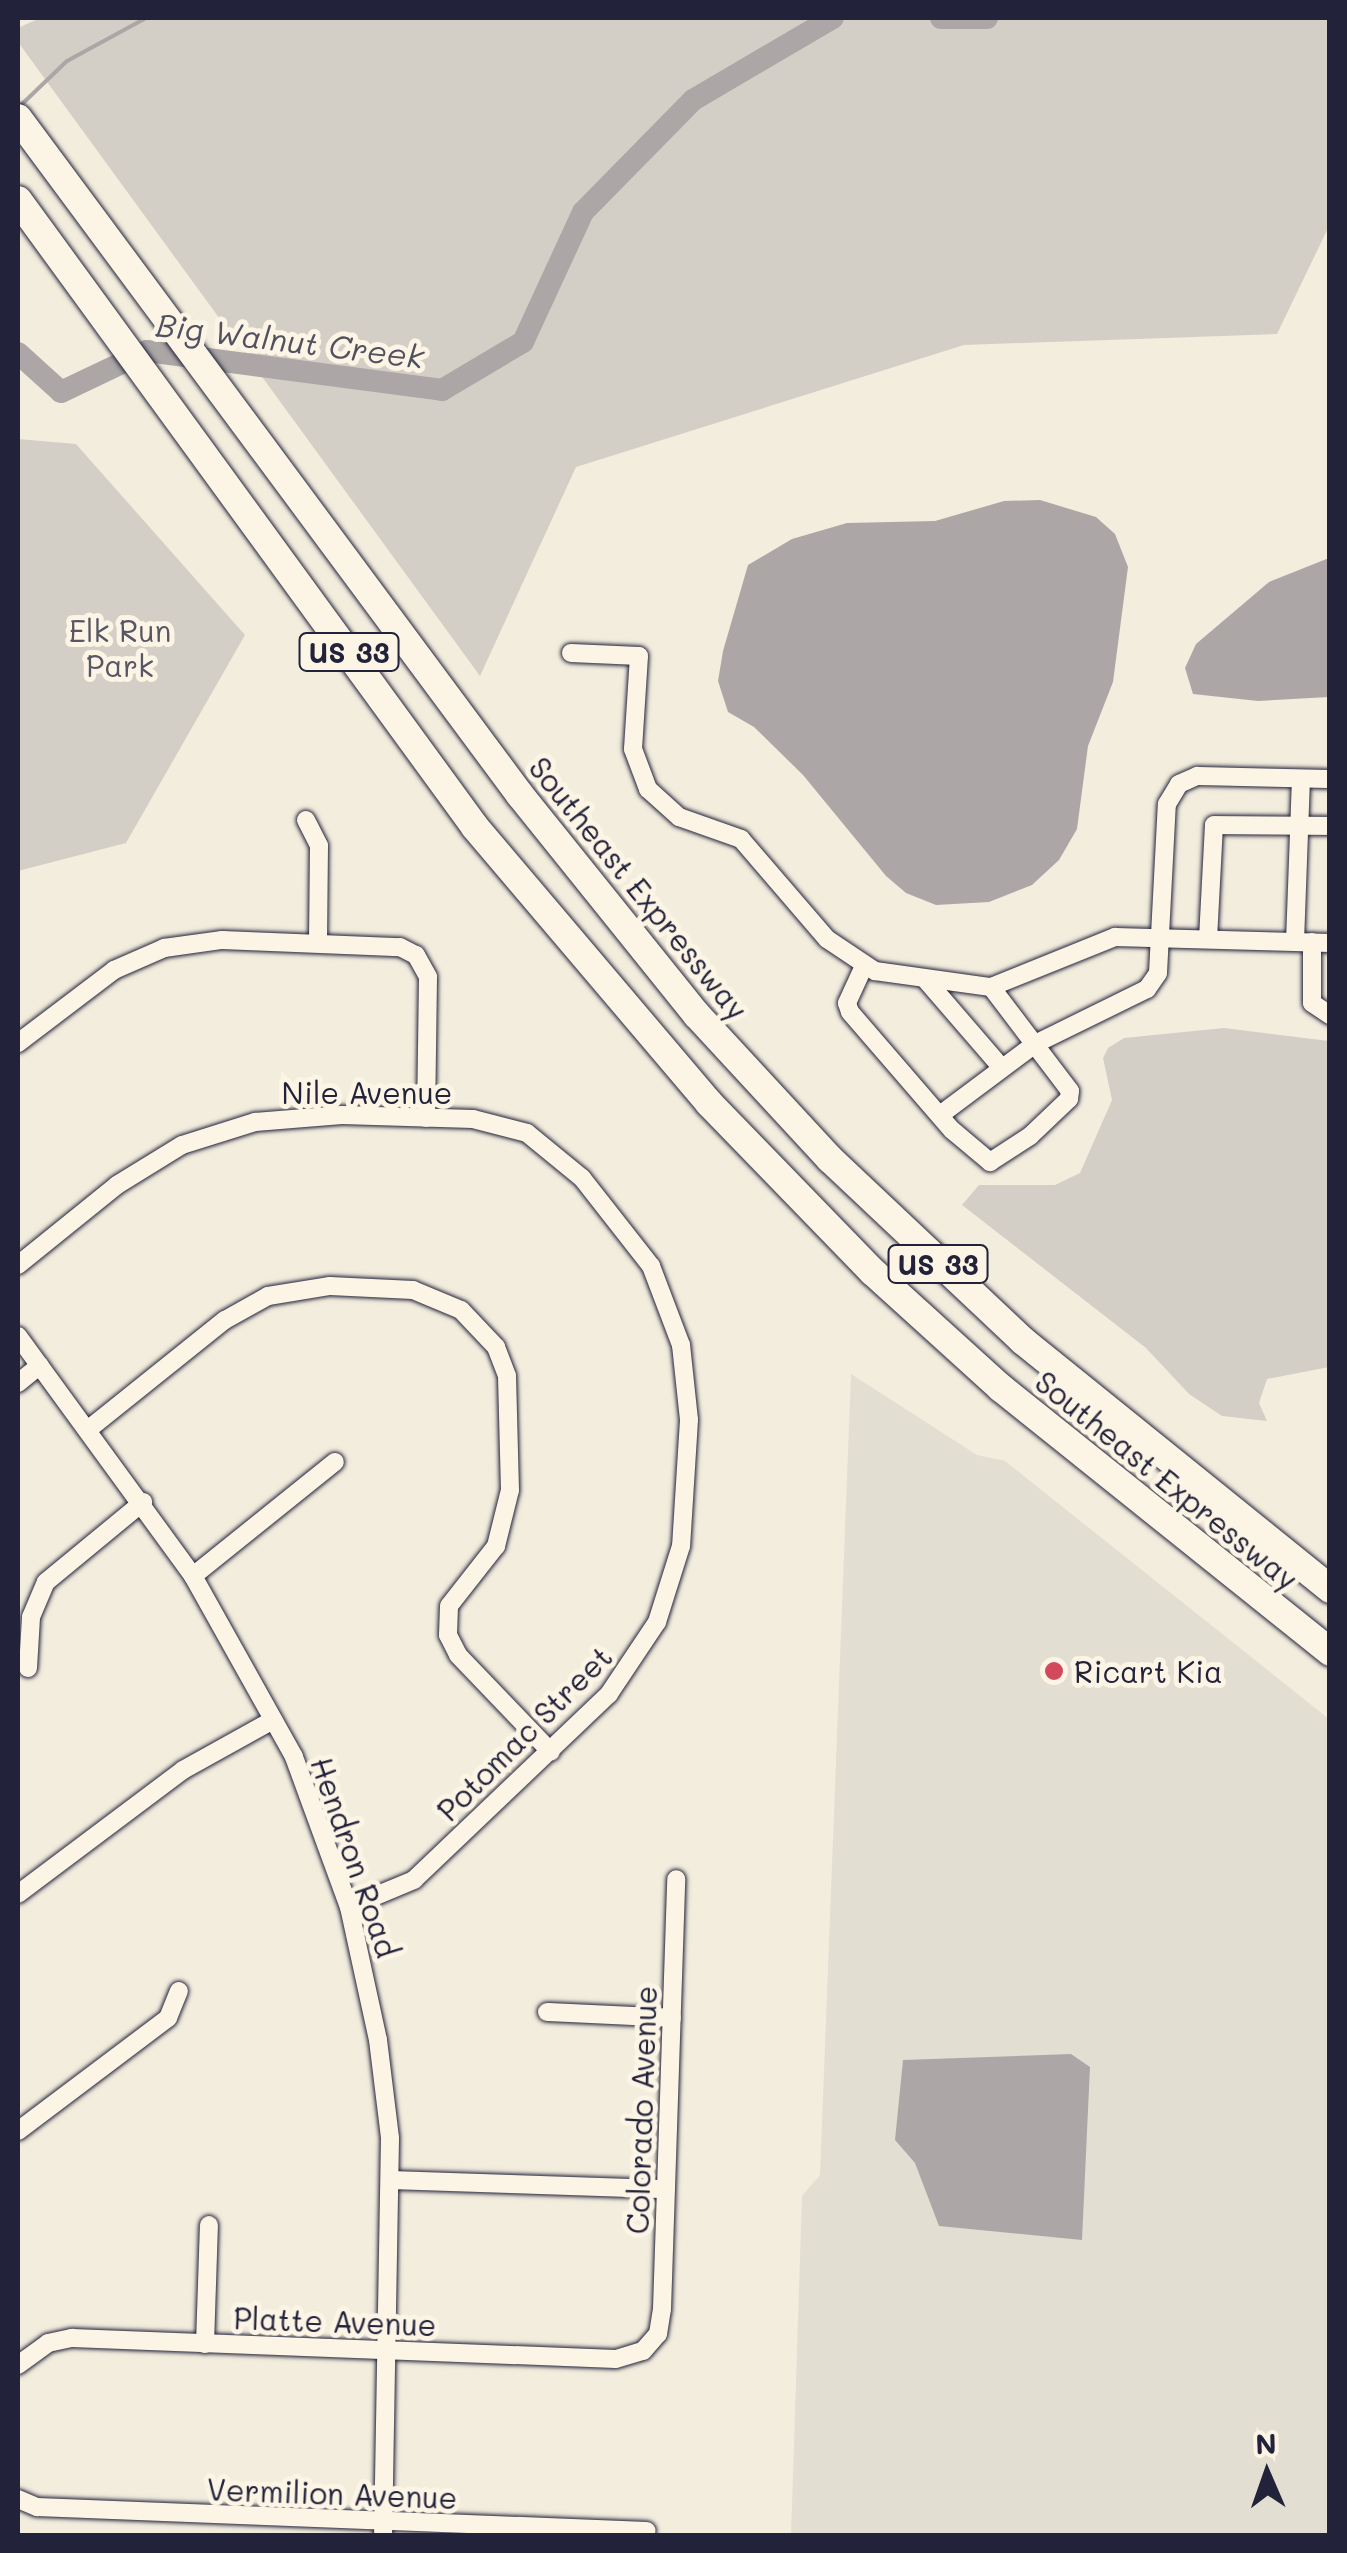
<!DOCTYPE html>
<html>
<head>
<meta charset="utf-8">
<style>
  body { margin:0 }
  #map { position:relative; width:1347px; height:2553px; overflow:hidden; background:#f3edde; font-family:Mali,sans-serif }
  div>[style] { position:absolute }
  .built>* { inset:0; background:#e3ded2 }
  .green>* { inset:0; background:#d4cfc6 }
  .water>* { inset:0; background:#aca7a6 }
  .stream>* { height:4px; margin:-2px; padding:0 2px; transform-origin:2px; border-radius:2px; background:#aca7a6 }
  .river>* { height:22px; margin:-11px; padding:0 11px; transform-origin:11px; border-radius:11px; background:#aca7a6 }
  .roads { filter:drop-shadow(0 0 2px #22223b) drop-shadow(0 0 2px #22223b) }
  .minor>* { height:18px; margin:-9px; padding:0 9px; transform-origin:9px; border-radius:9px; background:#fcf5e5 }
  .highway>* { height:28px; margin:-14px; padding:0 14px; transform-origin:14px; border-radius:14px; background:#fcf5e5 }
  .dots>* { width:28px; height:28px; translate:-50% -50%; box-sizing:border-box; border:5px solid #fcf5e5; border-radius:50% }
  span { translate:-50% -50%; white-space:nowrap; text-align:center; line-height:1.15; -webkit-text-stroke:10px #fcf5e5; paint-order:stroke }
  .shield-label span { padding:2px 8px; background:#fcf5e5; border:2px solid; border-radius:8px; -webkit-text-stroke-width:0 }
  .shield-label { font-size:28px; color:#22223b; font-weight:700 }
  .park-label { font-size:30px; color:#575665 }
  .street-label { font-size:30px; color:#22223b }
  .poi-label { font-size:30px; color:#22223b }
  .left { translate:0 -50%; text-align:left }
  .water-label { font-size:32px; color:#525160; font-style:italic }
  .frame { position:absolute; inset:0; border:20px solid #22223b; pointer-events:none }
  .north { position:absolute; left:1217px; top:2423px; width:100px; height:100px; -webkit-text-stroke:8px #fcf5e5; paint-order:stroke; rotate:358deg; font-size:28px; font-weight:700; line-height:40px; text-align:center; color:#22223b }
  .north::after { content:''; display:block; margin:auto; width:35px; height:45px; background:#22223b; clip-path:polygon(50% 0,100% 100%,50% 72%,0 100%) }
</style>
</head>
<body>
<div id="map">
  <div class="built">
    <i style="clip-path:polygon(851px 1374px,977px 1455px,1005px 1461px,1329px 1719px,1329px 2535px,791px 2536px,802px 2196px,820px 2175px)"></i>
  </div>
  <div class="green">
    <i style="clip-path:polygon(40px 18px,1329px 18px,1329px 226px,1277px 334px,964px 345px,576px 467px,480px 676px,18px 42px,18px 28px)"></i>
    <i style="clip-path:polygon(18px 439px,76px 444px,245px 635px,126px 843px,18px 871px)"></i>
    <i style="clip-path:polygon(1224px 1028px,1329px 1041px,1329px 1367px,1267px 1379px,1259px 1403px,1267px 1421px,1222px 1416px,1189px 1394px,1146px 1348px,962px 1205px,979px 1185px,1055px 1185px,1080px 1173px,1112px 1100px,1103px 1058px,1108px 1048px,1124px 1038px)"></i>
  </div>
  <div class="water">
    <i style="clip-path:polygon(1040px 500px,1096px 517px,1115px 534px,1128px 567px,1113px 682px,1088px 746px,1077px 829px,1059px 860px,1032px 885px,989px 902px,936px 905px,906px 893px,886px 876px,803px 775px,754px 727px,728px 712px,718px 681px,723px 651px,748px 565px,792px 539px,847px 523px,935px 521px,1004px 501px)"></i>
    <i style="clip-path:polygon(1329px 558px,1329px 697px,1258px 701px,1193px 694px,1185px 668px,1196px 644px,1269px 582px)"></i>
    <i style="clip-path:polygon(1071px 2054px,1090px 2067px,1082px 2240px,939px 2226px,915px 2163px,895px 2140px,903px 2060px)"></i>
  </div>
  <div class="stream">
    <i style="left:20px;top:106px;width:65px;rotate:-43.8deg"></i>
    <i style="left:67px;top:61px;width:90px;rotate:-28.6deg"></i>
  </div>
  <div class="river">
    <i style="left:941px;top:18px;width:46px"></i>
    <i style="left:18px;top:353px;width:58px;rotate:42.2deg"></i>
    <i style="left:61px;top:392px;width:95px;rotate:-25.5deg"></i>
    <i style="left:147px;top:351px;width:298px;rotate:7.5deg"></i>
    <i style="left:442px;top:390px;width:94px;rotate:-30.7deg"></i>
    <i style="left:523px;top:342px;width:143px;rotate:-65.2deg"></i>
    <i style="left:583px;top:212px;width:157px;rotate:-45.5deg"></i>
    <i style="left:693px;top:100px;width:162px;rotate:-30.4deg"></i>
  </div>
  <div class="roads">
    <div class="minor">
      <i style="left:571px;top:653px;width:68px;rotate:2.5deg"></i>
      <i style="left:639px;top:656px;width:93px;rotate:93.7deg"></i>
      <i style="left:633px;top:749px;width:43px;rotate:69.4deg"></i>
      <i style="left:648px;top:789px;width:42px;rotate:42.1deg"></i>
      <i style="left:679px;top:817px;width:66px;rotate:19.5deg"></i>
      <i style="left:741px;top:839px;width:132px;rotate:49.3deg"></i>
      <i style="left:827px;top:939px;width:58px;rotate:33.7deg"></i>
      <i style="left:875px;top:971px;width:117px;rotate:7.9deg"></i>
      <i style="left:991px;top:987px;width:134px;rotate:-22deg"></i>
      <i style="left:1115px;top:937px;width:215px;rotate:1.6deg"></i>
      <i style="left:306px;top:820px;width:29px;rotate:63deg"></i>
      <i style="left:319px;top:846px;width:97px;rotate:90.6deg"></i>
      <i style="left:1208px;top:939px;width:114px;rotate:-87deg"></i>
      <i style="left:1214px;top:825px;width:116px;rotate:0.5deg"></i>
      <i style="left:1295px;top:942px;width:163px;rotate:-87.9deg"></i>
      <i style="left:1312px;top:942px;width:61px;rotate:90deg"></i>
      <i style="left:1312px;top:1003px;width:22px;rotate:34deg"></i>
      <i style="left:864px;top:966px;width:41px;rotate:114.7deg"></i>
      <i style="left:847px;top:1003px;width:9px;rotate:72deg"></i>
      <i style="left:850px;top:1012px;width:156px;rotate:49.2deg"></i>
      <i style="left:952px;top:1130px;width:50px;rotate:40.1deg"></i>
      <i style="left:990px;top:1162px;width:48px;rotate:-33deg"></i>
      <i style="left:1030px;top:1136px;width:54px;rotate:-43.5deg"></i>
      <i style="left:1069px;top:1099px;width:8px;rotate:-83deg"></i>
      <i style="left:1070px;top:1091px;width:131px;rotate:-127.2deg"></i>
      <i style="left:926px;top:980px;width:116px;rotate:49.2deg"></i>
      <i style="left:18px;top:1043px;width:121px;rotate:-37.2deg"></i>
      <i style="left:114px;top:970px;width:55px;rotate:-23.7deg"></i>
      <i style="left:164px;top:948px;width:59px;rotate:-7.9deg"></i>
      <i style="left:222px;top:940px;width:178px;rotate:2.3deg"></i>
      <i style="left:400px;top:947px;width:18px;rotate:27deg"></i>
      <i style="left:416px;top:955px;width:25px;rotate:61deg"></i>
      <i style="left:428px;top:977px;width:141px;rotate:90.8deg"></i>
      <i style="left:940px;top:1115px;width:119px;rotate:-36.8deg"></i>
      <i style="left:1035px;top:1044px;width:125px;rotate:-26.2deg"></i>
      <i style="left:1147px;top:989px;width:19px;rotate:-55deg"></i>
      <i style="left:1158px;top:973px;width:169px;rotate:-87deg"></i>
      <i style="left:1167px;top:804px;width:23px;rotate:-59deg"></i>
      <i style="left:1179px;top:784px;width:20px;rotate:-24deg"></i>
      <i style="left:1197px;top:776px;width:133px;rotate:1.3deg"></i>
      <i style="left:18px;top:1265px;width:127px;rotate:-38.9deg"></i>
      <i style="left:117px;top:1185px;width:76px;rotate:-31.6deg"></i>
      <i style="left:182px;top:1145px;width:77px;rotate:-17.5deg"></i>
      <i style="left:255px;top:1122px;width:87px;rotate:-4.6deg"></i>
      <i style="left:342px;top:1115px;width:131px;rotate:1.7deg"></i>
      <i style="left:473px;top:1119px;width:56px;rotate:14.5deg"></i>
      <i style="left:527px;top:1133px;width:71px;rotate:39.3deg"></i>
      <i style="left:582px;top:1178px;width:112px;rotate:51.9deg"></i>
      <i style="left:651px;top:1266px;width:85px;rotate:69.2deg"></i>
      <i style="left:681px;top:1345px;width:75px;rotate:83.9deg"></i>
      <i style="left:689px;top:1420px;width:126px;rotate:93.6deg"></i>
      <i style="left:681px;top:1546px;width:80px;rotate:107.5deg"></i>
      <i style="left:657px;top:1622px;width:87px;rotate:123.7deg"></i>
      <i style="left:609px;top:1694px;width:269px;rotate:136.4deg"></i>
      <i style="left:414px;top:1880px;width:70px;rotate:157.4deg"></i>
      <i style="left:18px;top:1336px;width:297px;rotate:53.9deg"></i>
      <i style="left:193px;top:1576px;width:207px;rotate:60.8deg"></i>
      <i style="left:294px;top:1757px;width:160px;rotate:69.9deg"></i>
      <i style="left:349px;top:1907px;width:136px;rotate:77.7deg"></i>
      <i style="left:378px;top:2040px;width:99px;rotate:83deg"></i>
      <i style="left:390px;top:2138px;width:398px;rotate:91deg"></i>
      <i style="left:18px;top:1383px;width:28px;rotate:-39deg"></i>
      <i style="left:90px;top:1428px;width:173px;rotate:-38.7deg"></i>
      <i style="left:225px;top:1320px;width:49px;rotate:-29.2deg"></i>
      <i style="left:268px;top:1296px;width:63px;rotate:-9.2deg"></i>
      <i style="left:330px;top:1286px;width:83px;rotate:2.8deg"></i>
      <i style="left:413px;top:1290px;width:52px;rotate:22.6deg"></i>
      <i style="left:461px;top:1310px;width:51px;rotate:46.6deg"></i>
      <i style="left:496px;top:1347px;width:31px;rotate:69deg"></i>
      <i style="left:507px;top:1376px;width:114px;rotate:88.5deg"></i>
      <i style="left:510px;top:1490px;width:58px;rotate:104deg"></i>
      <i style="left:496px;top:1546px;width:76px;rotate:128.1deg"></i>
      <i style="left:449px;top:1606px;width:29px;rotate:92deg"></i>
      <i style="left:448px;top:1635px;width:22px;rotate:63deg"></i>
      <i style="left:458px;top:1655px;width:134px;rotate:46.2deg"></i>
      <i style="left:193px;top:1576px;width:182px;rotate:-38.8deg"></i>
      <i style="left:28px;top:1668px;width:51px;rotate:-86.6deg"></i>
      <i style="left:31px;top:1617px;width:38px;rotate:-67deg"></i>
      <i style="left:46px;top:1582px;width:126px;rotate:-39.5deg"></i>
      <i style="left:18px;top:1894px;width:206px;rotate:-36.9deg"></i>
      <i style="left:183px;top:1770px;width:103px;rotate:-29.1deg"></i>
      <i style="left:547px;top:2012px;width:125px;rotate:2.7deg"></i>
      <i style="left:18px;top:2131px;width:188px;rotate:-37deg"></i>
      <i style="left:168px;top:2018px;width:29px;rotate:-68deg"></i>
      <i style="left:392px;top:2180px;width:274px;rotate:1.9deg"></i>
      <i style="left:205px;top:2344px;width:119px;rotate:-88.1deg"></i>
      <i style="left:18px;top:2365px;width:37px;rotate:-36deg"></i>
      <i style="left:48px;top:2343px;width:25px;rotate:-12deg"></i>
      <i style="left:72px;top:2338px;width:544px;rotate:2.21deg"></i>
      <i style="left:616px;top:2359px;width:28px;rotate:-17deg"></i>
      <i style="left:643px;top:2351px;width:23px;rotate:-49deg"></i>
      <i style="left:658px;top:2334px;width:25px;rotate:-81deg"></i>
      <i style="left:662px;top:2309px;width:430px;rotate:-88.1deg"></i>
      <i style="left:18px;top:2499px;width:21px;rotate:23deg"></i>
      <i style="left:37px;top:2507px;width:610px;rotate:2.25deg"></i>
    </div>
    <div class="highway">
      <i style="left:18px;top:118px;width:843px;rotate:53.44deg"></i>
      <i style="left:520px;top:795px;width:282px;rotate:51.2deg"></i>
      <i style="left:697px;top:1015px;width:196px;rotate:47.3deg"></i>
      <i style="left:830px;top:1159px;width:265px;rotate:43.3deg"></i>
      <i style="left:1023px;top:1341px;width:395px;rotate:38.9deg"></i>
      <i style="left:18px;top:200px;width:776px;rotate:53.91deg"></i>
      <i style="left:475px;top:827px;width:362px;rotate:49.7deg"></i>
      <i style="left:709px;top:1103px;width:235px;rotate:45.9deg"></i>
      <i style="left:873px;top:1272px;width:173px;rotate:42.2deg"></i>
      <i style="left:1001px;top:1388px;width:422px;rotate:38.7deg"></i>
    </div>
  </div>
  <div class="dots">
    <i style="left:1054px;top:1671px;background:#d1495b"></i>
  </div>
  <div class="shield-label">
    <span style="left:349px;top:652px">US 33</span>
    <span style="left:938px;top:1264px">US 33</span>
  </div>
  <div class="park-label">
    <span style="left:120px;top:647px">Elk Run<br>Park</span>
  </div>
  <div class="street-label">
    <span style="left:639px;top:888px;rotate:51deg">Southeast Expressway</span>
    <span style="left:367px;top:1092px">Nile Avenue</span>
    <span style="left:1167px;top:1480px;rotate:39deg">Southeast Expressway</span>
    <span style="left:524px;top:1733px;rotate:-45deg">Potomac Street</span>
    <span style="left:355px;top:1857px;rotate:71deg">Hendron Road</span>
    <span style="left:641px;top:2110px;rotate:-88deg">Colorado Avenue</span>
    <span style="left:335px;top:2321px;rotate:2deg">Platte Avenue</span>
    <span style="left:332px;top:2493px;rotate:2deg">Vermilion Avenue</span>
  </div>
  <div class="poi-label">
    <span class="left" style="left:1074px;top:1671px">Ricart Kia</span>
  </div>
  <div class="water-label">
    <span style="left:290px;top:340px;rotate:7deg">Big Walnut Creek</span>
  </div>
  <div class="frame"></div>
  <div class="north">N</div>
</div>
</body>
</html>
